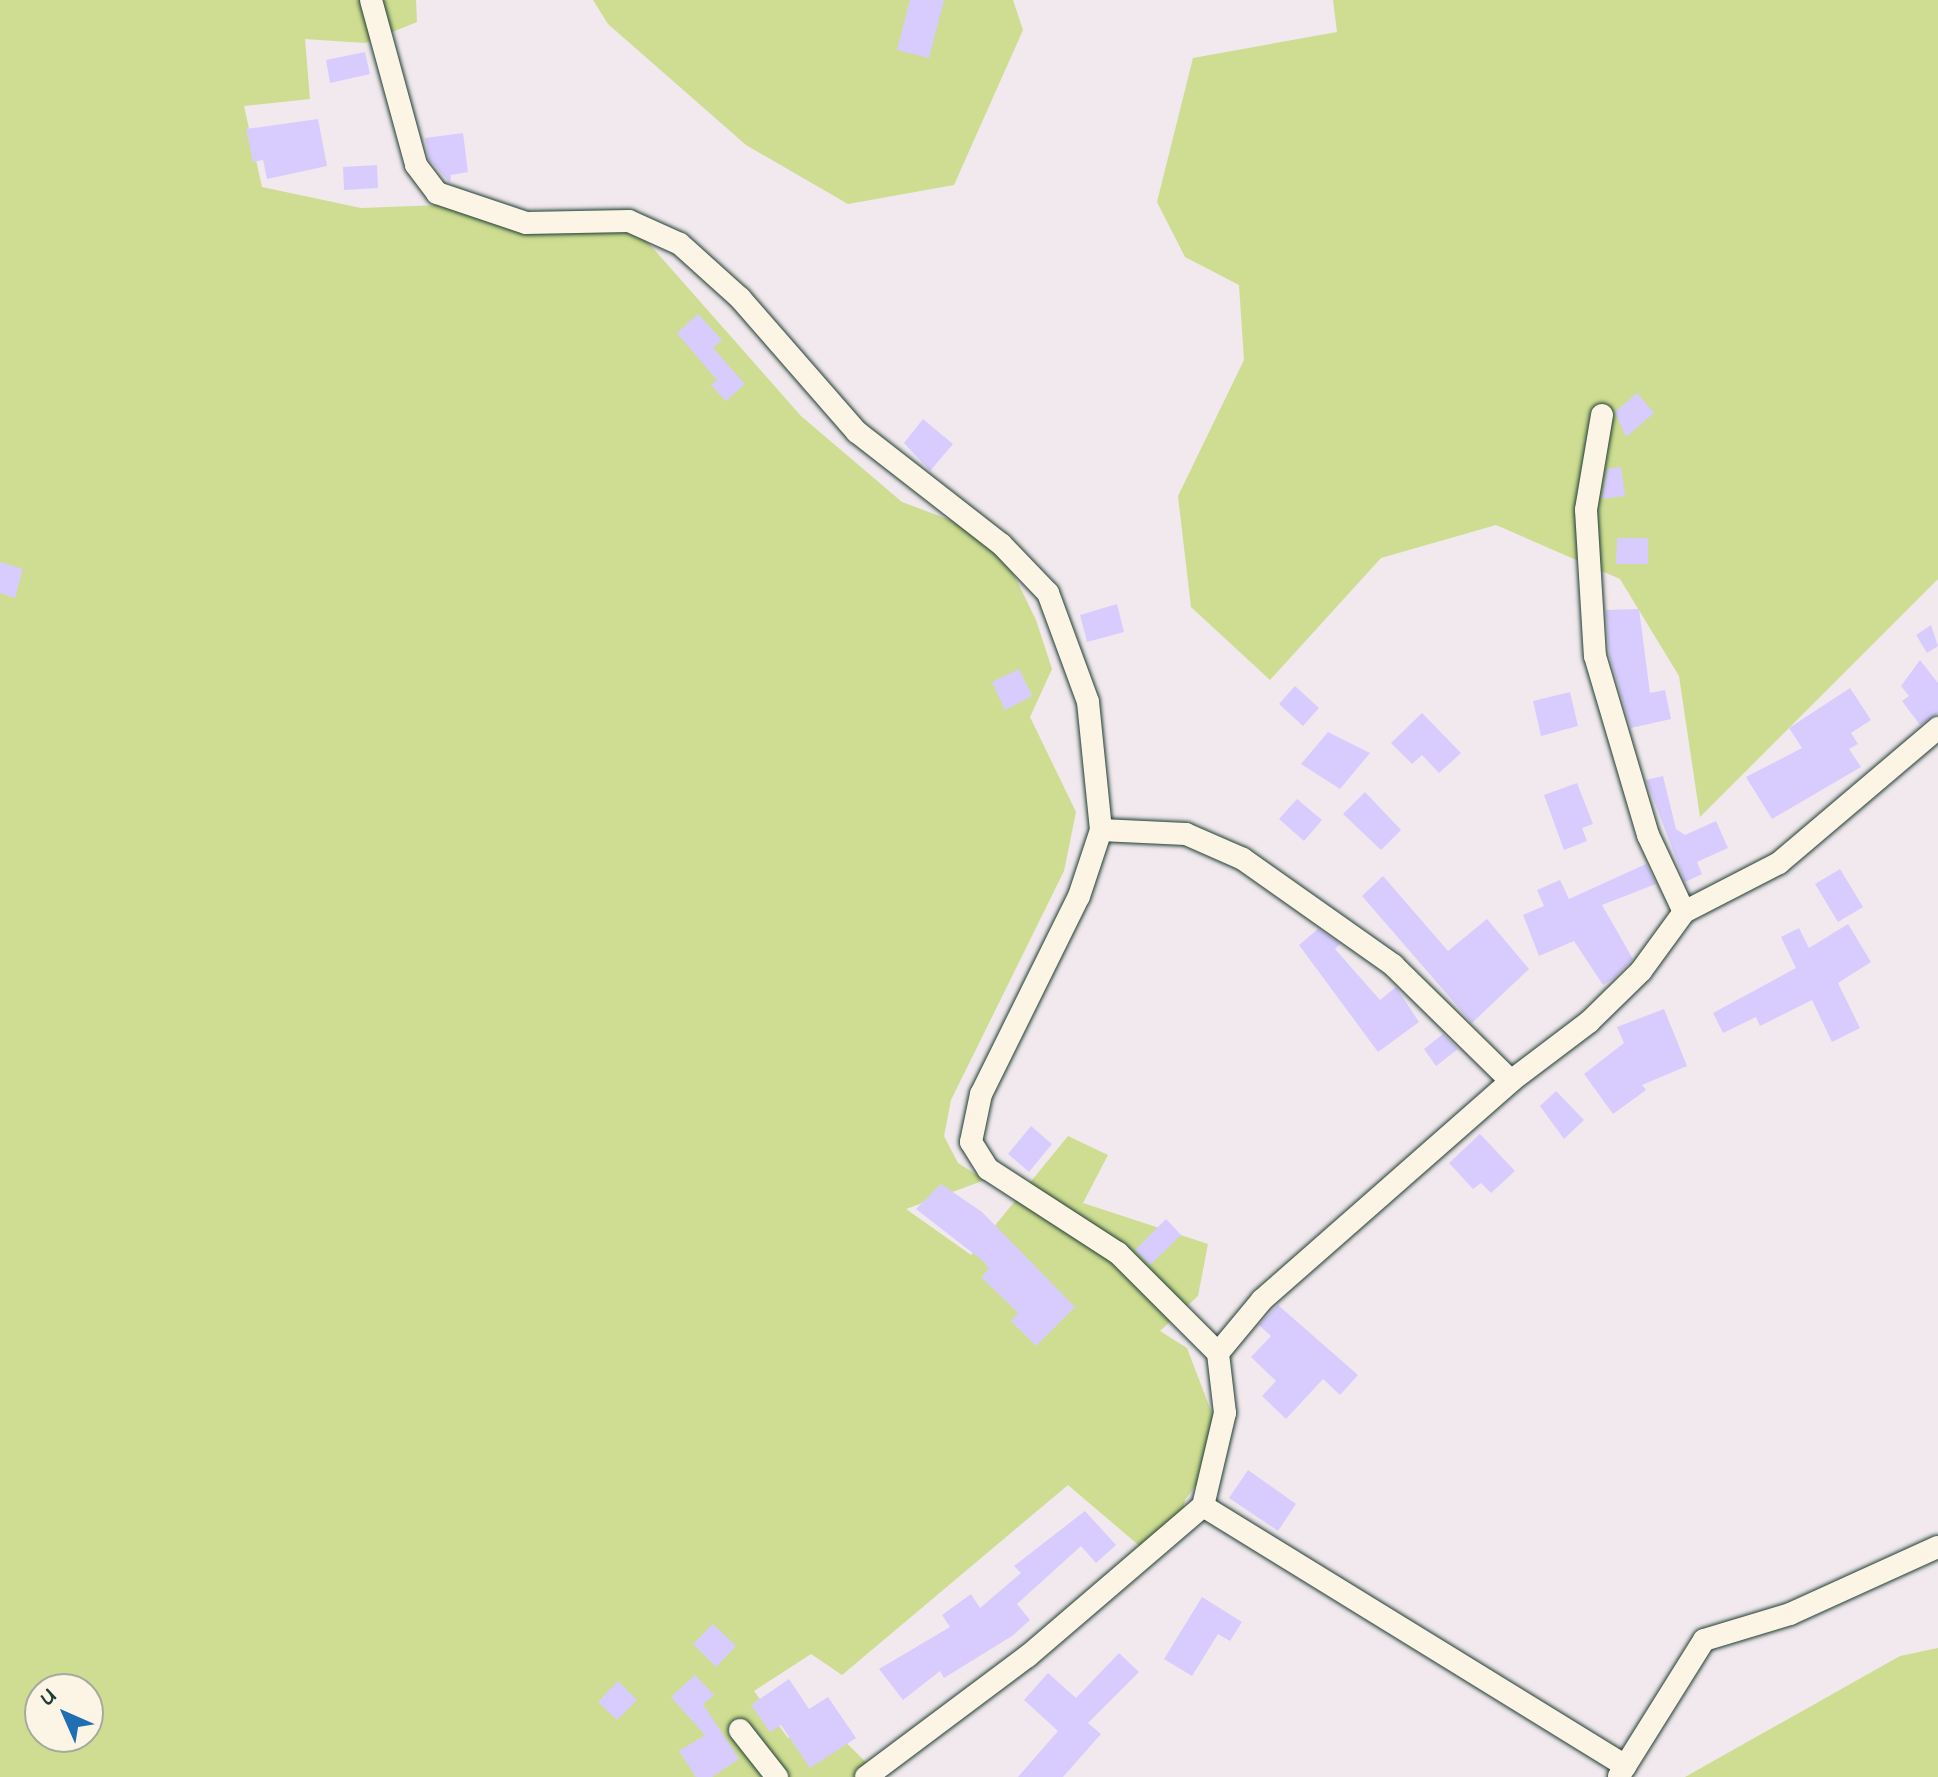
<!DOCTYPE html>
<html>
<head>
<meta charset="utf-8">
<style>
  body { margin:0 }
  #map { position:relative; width:1938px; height:1777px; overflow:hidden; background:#f1e9ed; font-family:"Architects Daughter",sans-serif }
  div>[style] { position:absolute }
  .green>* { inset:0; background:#cedd91 }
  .building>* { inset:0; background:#d8ccff }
  .roads { filter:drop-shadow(0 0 2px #1f3d34) drop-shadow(0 0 2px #1f3d34) }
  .street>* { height:22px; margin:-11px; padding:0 11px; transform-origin:11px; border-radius:11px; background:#fcf5e5 }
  span { translate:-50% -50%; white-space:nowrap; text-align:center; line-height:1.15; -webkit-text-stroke:8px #fcf5e5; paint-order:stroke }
  .north { position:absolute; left:24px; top:1673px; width:80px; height:80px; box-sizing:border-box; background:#fcf5e5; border:2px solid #a4ab9e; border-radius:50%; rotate:315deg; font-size:22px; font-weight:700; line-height:32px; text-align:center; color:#1f3d34 }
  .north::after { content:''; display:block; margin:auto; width:28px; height:36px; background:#1f6fb2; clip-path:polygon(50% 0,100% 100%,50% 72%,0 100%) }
</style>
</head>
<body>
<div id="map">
  <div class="green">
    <i style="clip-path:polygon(evenodd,0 0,416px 0,417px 22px,365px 43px,305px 39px,310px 99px,244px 106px,262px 187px,361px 208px,441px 205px,502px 222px,637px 230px,801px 416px,902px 502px,974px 529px,1014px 575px,1036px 620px,1052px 669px,1030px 717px,1076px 812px,1064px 871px,951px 1100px,944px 1136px,958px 1163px,985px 1180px,906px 1209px,971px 1255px,1068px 1136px,1108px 1155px,1083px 1203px,1208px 1244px,1198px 1296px,1160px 1331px,1187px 1348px,1216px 1424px,1210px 1466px,1185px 1500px,1180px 1523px,1149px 1554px,1068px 1485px,842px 1675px,811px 1654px,754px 1691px,788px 1738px,821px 1718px,881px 1777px,0 1777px,0 0,40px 1689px,88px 1689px,88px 1737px,40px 1737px,40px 1689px)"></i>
    <i style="clip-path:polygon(593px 0,1013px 0,1023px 30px,954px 185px,848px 204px,746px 145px,608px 24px)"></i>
    <i style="clip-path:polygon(1333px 0,1938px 0,1938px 579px,1700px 817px,1679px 676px,1620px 579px,1496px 525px,1381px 558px,1270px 680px,1191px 607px,1178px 496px,1244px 360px,1239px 285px,1185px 257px,1157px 202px,1193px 58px,1337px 32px)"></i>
    <i style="clip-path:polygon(1938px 1648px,1938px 1777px,1685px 1777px,1900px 1656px)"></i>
  </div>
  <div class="building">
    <i style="clip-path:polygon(910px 0,944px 0,929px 58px,897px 50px)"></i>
    <i style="clip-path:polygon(365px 52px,370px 74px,330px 83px,326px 60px)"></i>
    <i style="clip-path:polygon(318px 119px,327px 166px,267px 179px,263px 160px,253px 162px,246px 129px)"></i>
    <i style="clip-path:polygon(463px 133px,468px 172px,451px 175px,450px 183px,429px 159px,425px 138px)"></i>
    <i style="clip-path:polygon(377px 165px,378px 188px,344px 190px,343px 167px)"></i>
    <i style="clip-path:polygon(698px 314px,722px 340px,713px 348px,745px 384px,726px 401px,711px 385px,717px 380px,677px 333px)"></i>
    <i style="clip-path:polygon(1637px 393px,1654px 413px,1626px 437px,1615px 412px)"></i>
    <i style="clip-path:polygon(923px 419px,953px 444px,930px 471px,904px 443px)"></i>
    <i style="clip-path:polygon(1621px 467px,1625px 496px,1602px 499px,1607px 469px)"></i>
    <i style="clip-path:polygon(1617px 538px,1648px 538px,1648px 564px,1616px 564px)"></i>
    <i style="clip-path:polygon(0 562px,23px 569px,15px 598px,0 593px)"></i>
    <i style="clip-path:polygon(1117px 604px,1124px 632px,1087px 642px,1080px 615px)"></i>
    <i style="clip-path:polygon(1639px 609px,1650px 693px,1665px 690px,1671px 719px,1631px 728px,1609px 654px,1606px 610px)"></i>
    <i style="clip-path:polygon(1931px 625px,1938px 646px,1927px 653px,1916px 635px)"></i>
    <i style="clip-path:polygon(1920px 660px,1938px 683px,1938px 713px,1920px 725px,1902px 701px,1909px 696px,1901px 686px)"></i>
    <i style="clip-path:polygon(1019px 669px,1032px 696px,1005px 710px,992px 682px)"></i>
    <i style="clip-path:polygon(1295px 686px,1319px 708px,1303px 726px,1279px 704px)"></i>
    <i style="clip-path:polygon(1850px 688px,1871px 720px,1851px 733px,1858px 744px,1849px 749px,1861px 767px,1772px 819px,1746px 777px,1802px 748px,1789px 728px)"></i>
    <i style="clip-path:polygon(1570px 692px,1578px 726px,1541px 736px,1533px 701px)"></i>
    <i style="clip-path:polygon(1422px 713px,1461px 753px,1439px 773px,1422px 755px,1412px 764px,1391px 743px)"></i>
    <i style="clip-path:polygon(1328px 732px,1370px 753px,1340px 789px,1301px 764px)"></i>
    <i style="clip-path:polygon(1663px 776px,1676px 829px,1685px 835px,1716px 821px,1728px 848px,1697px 862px,1702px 874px,1685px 882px,1646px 780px)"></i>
    <i style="clip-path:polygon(1577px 783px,1593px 824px,1582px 828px,1587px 841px,1564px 850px,1544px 795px)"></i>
    <i style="clip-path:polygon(1365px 792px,1401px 830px,1381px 850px,1343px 814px)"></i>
    <i style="clip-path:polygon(1297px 799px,1322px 820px,1304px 841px,1279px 819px)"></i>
    <i style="clip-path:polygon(1646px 864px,1656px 884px,1602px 905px,1633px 959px,1614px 978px,1603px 985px,1574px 941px,1539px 956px,1523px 915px,1544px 906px,1537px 890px,1560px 880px,1569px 899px)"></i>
    <i style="clip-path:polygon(1840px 869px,1863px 907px,1838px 922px,1815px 884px)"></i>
    <i style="clip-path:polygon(1383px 876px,1448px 951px,1487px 919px,1529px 969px,1472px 1023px,1362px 896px)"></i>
    <i style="clip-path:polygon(1848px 924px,1871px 962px,1838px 983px,1860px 1028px,1832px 1042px,1812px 1000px,1760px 1026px,1756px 1017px,1723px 1033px,1713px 1013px,1796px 968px,1781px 937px,1799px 928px,1809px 948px)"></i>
    <i style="clip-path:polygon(1318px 929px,1340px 944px,1335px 949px,1380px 1000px,1396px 987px,1419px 1022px,1378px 1052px,1299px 945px)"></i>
    <i style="clip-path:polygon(1664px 1009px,1687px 1066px,1642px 1085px,1646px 1090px,1613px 1114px,1584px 1074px,1624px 1043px,1617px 1027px)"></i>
    <i style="clip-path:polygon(1443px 1034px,1458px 1049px,1436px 1066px,1424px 1049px)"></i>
    <i style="clip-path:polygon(1556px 1091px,1584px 1120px,1564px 1139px,1540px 1106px)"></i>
    <i style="clip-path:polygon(1031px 1126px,1052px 1144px,1029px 1172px,1008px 1154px)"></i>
    <i style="clip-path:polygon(1480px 1134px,1515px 1171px,1491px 1193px,1481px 1183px,1473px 1189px,1449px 1163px)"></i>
    <i style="clip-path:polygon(941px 1184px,982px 1212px,1075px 1307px,1036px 1346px,1011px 1321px,1018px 1313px,981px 1277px,989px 1269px,983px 1261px,916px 1209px)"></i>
    <i style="clip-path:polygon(1166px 1219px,1181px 1235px,1150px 1265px,1135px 1250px)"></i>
    <i style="clip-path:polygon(1278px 1305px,1358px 1375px,1340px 1395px,1323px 1379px,1286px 1419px,1262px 1396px,1276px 1381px,1251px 1357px,1271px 1336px,1259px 1325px)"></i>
    <i style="clip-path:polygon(1248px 1470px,1296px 1504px,1278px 1531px,1229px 1498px)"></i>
    <i style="clip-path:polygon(1085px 1511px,1116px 1545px,1096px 1563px,1081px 1546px,1017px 1604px,1030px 1620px,1012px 1636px,944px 1678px,940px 1671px,903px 1700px,879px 1669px,950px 1627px,942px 1615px,971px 1594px,980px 1608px,1021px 1573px,1014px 1566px)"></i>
    <i style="clip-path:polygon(1202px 1597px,1242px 1622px,1230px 1641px,1218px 1634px,1192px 1676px,1164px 1659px)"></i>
    <i style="clip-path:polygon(713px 1624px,736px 1646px,716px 1667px,693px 1644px)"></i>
    <i style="clip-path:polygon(1119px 1653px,1139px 1672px,1088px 1723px,1101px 1734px,1063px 1777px,1018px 1777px,1058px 1731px,1024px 1700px,1048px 1673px,1076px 1698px)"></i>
    <i style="clip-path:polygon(695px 1675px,714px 1695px,703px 1704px,739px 1759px,712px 1777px,696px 1777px,679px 1751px,705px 1735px,671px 1697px)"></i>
    <i style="clip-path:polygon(789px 1679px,809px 1709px,828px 1697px,856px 1738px,810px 1768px,781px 1725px,770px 1732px,751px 1705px)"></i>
    <i style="clip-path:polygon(618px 1681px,637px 1700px,617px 1720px,598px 1702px)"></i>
  </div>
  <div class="roads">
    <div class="street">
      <i style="left:371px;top:0;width:171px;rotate:74.7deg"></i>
      <i style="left:416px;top:165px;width:35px;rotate:53deg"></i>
      <i style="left:437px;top:193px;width:94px;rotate:18.6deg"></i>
      <i style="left:526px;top:223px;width:103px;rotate:-1.1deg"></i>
      <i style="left:629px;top:221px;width:56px;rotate:24.3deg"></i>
      <i style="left:680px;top:244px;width:81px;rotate:42deg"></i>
      <i style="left:740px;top:298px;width:178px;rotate:48.9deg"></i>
      <i style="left:857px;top:432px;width:182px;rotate:37.9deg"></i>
      <i style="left:1001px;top:544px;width:68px;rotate:46.2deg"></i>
      <i style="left:1048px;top:593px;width:116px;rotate:69.8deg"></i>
      <i style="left:1088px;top:702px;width:129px;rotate:84.2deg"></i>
      <i style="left:1101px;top:830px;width:70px;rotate:108.4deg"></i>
      <i style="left:1079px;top:896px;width:221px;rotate:116.3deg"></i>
      <i style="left:981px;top:1094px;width:49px;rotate:101.8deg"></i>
      <i style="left:971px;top:1142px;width:32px;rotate:58deg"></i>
      <i style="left:988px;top:1169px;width:155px;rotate:32.9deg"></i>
      <i style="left:1118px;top:1253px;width:141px;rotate:45deg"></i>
      <i style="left:1602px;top:415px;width:96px;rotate:99.6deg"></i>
      <i style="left:1586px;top:510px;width:146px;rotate:86.5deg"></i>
      <i style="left:1595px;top:656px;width:187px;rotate:73.5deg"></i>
      <i style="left:1648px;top:835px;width:85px;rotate:64.9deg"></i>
      <i style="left:1101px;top:830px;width:85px;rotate:2.7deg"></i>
      <i style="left:1186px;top:834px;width:62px;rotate:23.7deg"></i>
      <i style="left:1243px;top:859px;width:184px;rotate:35.2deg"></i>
      <i style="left:1393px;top:965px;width:165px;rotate:44.5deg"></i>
      <i style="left:1203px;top:1506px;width:496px;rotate:31.6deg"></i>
      <i style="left:740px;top:1730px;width:60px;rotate:51.8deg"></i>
      <i style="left:1619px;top:1776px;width:160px;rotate:-58deg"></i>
      <i style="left:1704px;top:1640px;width:90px;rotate:-16.8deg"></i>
      <i style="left:1790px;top:1614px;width:162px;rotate:-24.4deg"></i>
      <i style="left:866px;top:1777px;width:202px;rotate:-36.8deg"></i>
      <i style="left:1028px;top:1656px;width:230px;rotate:-40.6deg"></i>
      <i style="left:1203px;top:1506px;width:96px;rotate:-76.7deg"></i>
      <i style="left:1225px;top:1413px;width:60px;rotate:-96.7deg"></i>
      <i style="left:1218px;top:1353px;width:69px;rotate:-50.3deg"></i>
      <i style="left:1262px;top:1300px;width:332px;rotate:-41.3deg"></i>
      <i style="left:1511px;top:1081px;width:98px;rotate:-37.1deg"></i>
      <i style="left:1589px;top:1022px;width:73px;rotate:-44.4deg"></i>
      <i style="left:1641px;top:971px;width:73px;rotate:-53.9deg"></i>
      <i style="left:1684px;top:912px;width:107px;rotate:-27.3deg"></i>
      <i style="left:1779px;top:863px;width:209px;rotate:-40.3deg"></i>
    </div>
  </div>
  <div class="north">U</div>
</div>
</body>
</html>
